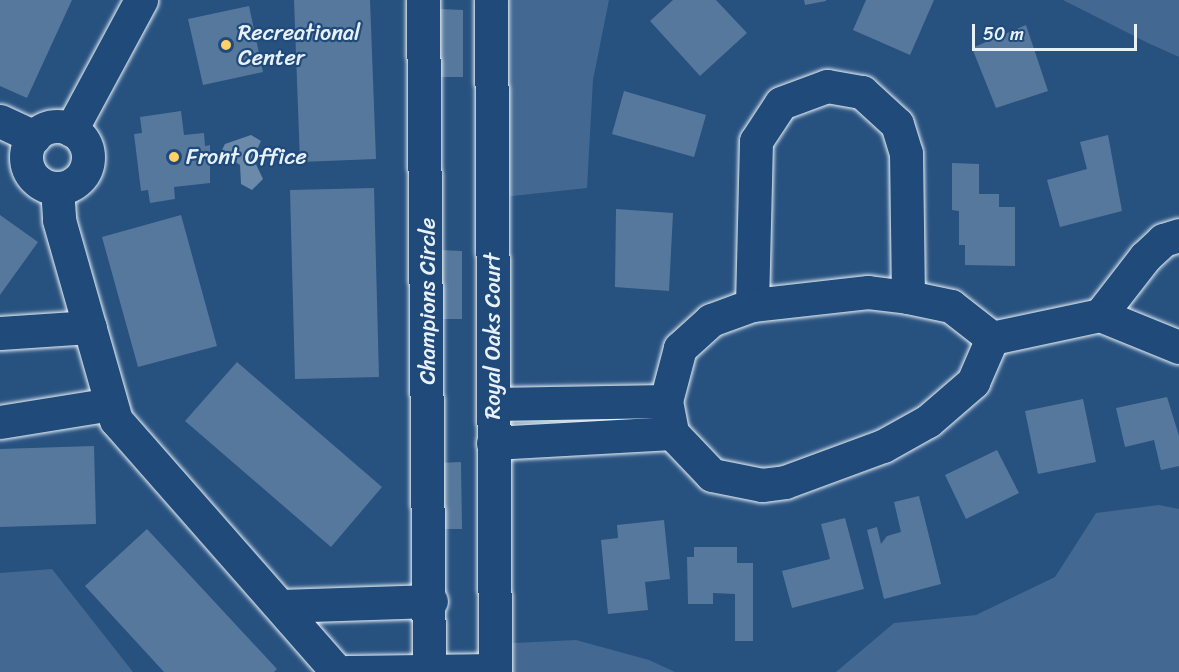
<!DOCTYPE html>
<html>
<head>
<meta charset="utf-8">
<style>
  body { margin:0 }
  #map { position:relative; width:1179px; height:672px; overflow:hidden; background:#27517f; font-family:Sriracha,sans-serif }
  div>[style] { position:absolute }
  .green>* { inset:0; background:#436891 }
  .water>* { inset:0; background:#6b8aaa }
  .building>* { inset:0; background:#57789d }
  .roads { filter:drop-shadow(0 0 2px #e8f1f8) drop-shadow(0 0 2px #e8f1f8) }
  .minor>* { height:33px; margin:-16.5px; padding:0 16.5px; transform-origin:16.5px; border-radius:16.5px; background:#1f4a7a }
  .minor>.ring { margin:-16.5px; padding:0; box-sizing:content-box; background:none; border:33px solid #1f4a7a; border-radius:50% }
  .dots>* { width:16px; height:16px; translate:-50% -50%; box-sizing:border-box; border:3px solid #1f4a7a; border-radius:50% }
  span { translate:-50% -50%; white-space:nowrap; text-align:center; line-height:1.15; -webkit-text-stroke:4.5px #1f4a7a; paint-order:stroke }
  .poi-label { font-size:22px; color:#e8f1f8 }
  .left { translate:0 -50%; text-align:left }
  .street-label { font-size:22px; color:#e8f1f8 }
  .scale { position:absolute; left:972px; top:24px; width:165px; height:27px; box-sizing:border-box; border:3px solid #e8f1f8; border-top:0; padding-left:8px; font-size:18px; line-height:21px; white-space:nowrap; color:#e8f1f8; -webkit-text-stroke:4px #1f4a7a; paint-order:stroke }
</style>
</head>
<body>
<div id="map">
  <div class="green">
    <i style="clip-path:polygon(491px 0,609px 0,593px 80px,587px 188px,494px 198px)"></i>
    <i style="clip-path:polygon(1063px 0,1179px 0,1179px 57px,1148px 43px)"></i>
    <i style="clip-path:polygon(1159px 505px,1179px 509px,1179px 672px,836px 672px,894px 623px,976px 615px,1055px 577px,1096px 513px)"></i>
    <i style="clip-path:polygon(52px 569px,133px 672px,0 672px,0 573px)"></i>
    <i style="clip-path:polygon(576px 640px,649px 660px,675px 672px,494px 672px,494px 644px)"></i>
  </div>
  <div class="water">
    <i style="clip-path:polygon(251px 135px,261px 141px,253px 158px,263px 179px,252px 190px,241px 184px,240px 165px,221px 152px,225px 144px)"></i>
  </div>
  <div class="building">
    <i style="clip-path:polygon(0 0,72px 0,27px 98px,0 86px)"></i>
    <i style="clip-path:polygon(294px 0,370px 0,376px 159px,300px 162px)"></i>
    <i style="clip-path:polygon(673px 0,716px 0,747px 33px,700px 76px,650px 21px)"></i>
    <i style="clip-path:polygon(804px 0,826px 0,826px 1px,805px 5px)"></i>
    <i style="clip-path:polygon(866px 0,934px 0,910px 55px,853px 30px)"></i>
    <i style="clip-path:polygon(249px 6px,263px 72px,203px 85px,188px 19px)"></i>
    <i style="clip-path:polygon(440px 9px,463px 10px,463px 77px,440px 77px)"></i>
    <i style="clip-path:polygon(1026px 25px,1048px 91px,996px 108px,972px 48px)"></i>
    <i style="clip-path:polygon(624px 91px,706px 115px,694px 157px,612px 134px)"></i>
    <i style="clip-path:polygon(181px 111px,184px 135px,204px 133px,205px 146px,210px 145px,210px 183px,174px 187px,175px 199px,150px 203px,148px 190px,141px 191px,134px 134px,142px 133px,140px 117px)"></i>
    <i style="clip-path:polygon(1108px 135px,1122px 211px,1060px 227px,1047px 180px,1087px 169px,1080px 142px)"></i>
    <i style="clip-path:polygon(952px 163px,979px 164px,979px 194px,999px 194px,999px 207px,1015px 207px,1015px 266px,965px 265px,965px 245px,959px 245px,959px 211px,952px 210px)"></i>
    <i style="clip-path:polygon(374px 188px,379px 377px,295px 379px,290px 190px)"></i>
    <i style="clip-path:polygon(616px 209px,673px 213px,669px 291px,615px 287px)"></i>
    <i style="clip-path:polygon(0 215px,38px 242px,0 295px)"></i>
    <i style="clip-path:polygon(181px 215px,217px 346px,138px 367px,102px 237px)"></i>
    <i style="clip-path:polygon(439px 250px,462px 251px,462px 319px,439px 319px)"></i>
    <i style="clip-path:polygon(237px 362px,382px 487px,331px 547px,185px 421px)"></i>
    <i style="clip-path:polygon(1167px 397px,1179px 436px,1179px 466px,1161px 470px,1154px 440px,1125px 447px,1116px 408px)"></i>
    <i style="clip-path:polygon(1083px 399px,1096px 462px,1038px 474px,1025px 411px)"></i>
    <i style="clip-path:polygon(94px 446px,96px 524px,0 527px,0 449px)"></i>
    <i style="clip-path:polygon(997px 450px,1019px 493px,966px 519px,945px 475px)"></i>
    <i style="clip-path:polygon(461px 462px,462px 529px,439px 529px,438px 463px)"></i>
    <i style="clip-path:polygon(919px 496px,941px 584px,884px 599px,867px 530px,877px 527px,881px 544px,887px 536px,901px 532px,894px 502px)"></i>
    <i style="clip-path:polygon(845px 518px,864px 589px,792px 608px,782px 571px,830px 559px,821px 524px)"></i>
    <i style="clip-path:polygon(664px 520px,670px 579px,645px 582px,648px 610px,608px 614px,601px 540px,618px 538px,617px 525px)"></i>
    <i style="clip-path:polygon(147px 529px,277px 669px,274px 672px,164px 672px,85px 586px)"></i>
    <i style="clip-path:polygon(694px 547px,737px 547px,737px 563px,753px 563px,753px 641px,735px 641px,735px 594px,713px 593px,713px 604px,688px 604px,687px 557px,694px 557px)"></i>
  </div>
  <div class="roads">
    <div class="minor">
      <i style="left:423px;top:0;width:671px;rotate:89.49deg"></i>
      <i style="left:491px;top:0;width:672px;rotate:89.66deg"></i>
      <i style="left:0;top:121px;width:38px;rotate:25deg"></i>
      <i class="ring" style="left:26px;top:126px;width:29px;height:29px"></i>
      <i style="left:71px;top:130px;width:148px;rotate:-61.7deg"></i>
      <i style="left:57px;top:188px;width:32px;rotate:86deg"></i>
      <i style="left:59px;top:220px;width:208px;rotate:74.1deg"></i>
      <i style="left:116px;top:420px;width:335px;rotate:48.7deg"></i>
      <i style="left:752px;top:305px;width:164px;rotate:-88.6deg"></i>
      <i style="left:756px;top:141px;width:45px;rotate:-56.7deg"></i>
      <i style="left:781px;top:103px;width:49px;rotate:-20.3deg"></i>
      <i style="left:827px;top:86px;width:36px;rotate:10deg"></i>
      <i style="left:862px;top:92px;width:47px;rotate:42.4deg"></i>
      <i style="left:897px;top:124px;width:30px;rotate:73deg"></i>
      <i style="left:906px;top:153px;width:144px;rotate:89.2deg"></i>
      <i style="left:1100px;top:315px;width:73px;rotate:-52.2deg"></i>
      <i style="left:1145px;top:257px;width:25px;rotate:-43deg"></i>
      <i style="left:1163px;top:240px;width:17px;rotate:-17deg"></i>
      <i style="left:0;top:333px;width:90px;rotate:-3.8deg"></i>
      <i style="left:992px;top:338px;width:52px;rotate:-142deg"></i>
      <i style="left:951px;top:306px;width:44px;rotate:-168.2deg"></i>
      <i style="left:908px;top:297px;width:40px;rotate:-172.9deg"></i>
      <i style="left:868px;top:292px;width:117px;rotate:173.6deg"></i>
      <i style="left:752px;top:305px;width:44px;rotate:159.9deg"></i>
      <i style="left:711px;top:320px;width:42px;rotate:137.9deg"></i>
      <i style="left:680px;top:348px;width:55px;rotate:104.8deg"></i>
      <i style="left:666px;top:401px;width:33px;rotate:79deg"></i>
      <i style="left:672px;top:433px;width:58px;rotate:46.4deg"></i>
      <i style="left:712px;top:475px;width:51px;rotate:11.3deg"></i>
      <i style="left:762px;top:485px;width:23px;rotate:-7deg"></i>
      <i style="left:785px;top:482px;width:104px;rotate:-20.2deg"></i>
      <i style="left:883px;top:446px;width:51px;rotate:-29.1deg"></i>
      <i style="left:928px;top:421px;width:60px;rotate:-40.9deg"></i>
      <i style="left:973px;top:382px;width:48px;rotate:-66.6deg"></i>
      <i style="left:992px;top:338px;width:110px;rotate:-12deg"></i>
      <i style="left:1100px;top:315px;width:85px;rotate:22.1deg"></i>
      <i style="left:493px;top:404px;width:173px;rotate:-1deg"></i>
      <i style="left:0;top:422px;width:112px;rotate:-9.2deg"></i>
      <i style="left:493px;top:443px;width:179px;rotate:-3.2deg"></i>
      <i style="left:281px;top:606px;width:150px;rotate:-1.9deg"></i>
      <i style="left:347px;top:672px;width:148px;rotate:-0.8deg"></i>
    </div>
  </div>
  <div class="dots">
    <i style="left:226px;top:45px;background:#ffd166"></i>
    <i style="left:174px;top:157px;background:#ffd166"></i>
  </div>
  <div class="poi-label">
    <span class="left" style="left:238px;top:45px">Recreational<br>Center</span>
    <span class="left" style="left:186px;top:157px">Front Office</span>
  </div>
  <div class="street-label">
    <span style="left:428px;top:301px;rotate:-90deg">Champions Circle</span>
    <span style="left:493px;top:336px;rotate:-90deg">Royal Oaks Court</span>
  </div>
  <div class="scale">50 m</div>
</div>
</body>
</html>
